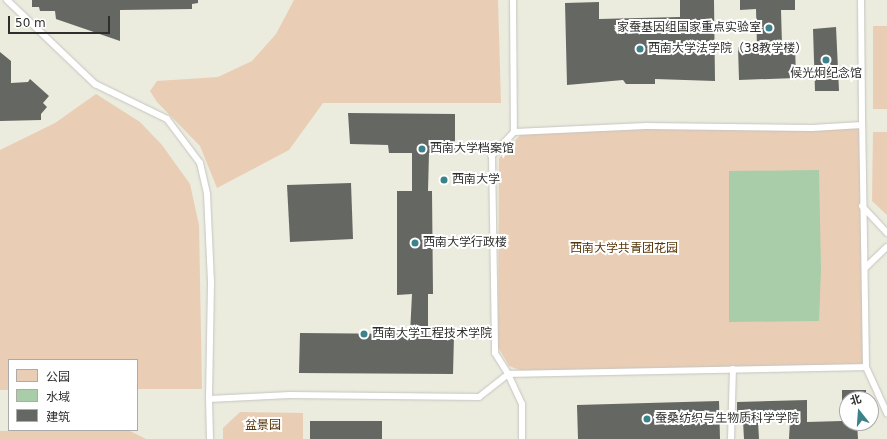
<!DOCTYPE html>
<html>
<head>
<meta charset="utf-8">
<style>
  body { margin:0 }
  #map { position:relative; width:887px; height:439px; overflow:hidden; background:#f5f5f0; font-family:"DejaVu Sans","Noto Sans SC",sans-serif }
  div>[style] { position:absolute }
  .built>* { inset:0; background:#ebebde }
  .green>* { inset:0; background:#e9ceb5 }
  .water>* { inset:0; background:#a8cda8 }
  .building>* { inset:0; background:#656763 }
  .roads { filter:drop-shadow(0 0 1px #c5c5c0) drop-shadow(0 0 1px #c5c5c0) }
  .service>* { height:6px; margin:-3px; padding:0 3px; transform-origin:3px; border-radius:3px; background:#fff }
  .dots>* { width:11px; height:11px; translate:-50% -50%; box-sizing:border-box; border:2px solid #fff; border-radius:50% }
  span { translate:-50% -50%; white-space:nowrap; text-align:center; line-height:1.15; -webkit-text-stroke:4px #fff; paint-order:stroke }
  .poi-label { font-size:12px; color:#2e2e2c }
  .right { translate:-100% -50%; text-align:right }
  .left { translate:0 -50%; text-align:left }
  .park-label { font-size:12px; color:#573305 }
  .legend { position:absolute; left:8px; top:359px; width:130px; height:72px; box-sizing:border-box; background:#fff; border:1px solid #ababab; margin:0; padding:5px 7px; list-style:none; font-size:12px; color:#2e2e2c }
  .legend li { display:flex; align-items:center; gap:8px; height:20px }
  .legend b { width:20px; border:1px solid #ababab }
  .north { position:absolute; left:839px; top:391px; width:40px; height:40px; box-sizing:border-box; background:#fff; border:1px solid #ababab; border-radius:50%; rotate:343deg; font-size:11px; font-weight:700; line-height:16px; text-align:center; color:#2e2e2c }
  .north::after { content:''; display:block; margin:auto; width:14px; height:18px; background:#3b828a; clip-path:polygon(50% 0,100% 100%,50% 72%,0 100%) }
  .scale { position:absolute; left:8px; top:16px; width:102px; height:18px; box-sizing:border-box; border:2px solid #2e2e2c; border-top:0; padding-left:5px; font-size:12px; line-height:14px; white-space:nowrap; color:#2e2e2c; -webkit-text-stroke:3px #fff; paint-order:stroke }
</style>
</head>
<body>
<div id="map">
  <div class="built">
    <i style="clip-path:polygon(evenodd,0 0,887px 0,887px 439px,0 439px,0 0,9px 360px,137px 360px,137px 430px,9px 430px,9px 360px,0 0,847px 399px,871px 399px,871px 423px,847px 423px,847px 399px)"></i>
  </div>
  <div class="green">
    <i style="clip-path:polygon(294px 0,498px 0,501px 103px,323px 103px,289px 150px,217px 188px,200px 146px,157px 102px,150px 91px,157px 81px,218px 77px,252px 61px,276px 34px)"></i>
    <i style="clip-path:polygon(873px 26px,887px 26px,887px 109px,873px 109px)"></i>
    <i style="clip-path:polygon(96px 94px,140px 122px,162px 145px,190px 184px,199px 225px,202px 389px,137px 389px,137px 360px,9px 360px,9px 390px,0 390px,0 150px,55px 123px)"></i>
    <i style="clip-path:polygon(862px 125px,866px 367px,530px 374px,509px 366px,498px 347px,499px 158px,525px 130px)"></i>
    <i style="clip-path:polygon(873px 132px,887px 132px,887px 215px,872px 201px)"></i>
    <i style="clip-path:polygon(240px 412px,303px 413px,303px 439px,223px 439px,223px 428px)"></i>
    <i style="clip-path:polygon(122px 430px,130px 431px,146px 439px,0 439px,0 431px)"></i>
  </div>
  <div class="water">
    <i style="clip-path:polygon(819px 170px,821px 270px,819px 321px,729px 322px,729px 171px)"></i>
  </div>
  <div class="building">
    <i style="clip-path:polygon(32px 0,198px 0,198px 3px,192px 4px,192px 9px,120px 10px,120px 41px,56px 19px,55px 11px,40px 11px,39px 7px,32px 7px)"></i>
    <i style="clip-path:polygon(680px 0,714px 0,715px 81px,655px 79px,655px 84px,626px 84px,623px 80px,567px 85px,565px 3px,599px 2px,599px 19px,680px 17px)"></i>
    <i style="clip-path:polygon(740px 0,795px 0,795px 10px,781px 10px,782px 45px,795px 45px,796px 78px,739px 80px,738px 47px,757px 47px,756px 9px,740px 10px)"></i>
    <i style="clip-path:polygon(836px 27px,839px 91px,815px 91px,813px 29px)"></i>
    <i style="clip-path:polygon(0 52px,11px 61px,11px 83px,28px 82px,30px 79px,49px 96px,43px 103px,47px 107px,41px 114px,41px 120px,0 121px)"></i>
    <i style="clip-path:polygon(348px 113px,455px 114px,455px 153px,429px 153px,428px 191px,432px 191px,433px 294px,428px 294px,428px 334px,454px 336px,453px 374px,299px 373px,300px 333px,410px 334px,412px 294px,397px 295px,397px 191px,412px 191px,412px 153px,389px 153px,388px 145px,350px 144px)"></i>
    <i style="clip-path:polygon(351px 183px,353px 239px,290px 242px,287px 185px)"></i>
    <i style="clip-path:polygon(842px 390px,866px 390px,866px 399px,847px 399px,847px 423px,857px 423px,858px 439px,789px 439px,790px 420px,758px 421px,759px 439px,744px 439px,743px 421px,737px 422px,737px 402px,807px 400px,807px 422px,842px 421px)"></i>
    <i style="clip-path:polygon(719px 401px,720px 439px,578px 439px,577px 405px)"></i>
    <i style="clip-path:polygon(310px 421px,382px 421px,382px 439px,310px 439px)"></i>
  </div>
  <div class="roads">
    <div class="service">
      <i style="left:7px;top:0;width:122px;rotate:43.7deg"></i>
      <i style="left:95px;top:84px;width:80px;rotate:25.9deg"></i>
      <i style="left:167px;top:119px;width:55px;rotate:53.1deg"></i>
      <i style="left:200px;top:163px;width:32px;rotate:77deg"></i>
      <i style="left:207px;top:194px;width:89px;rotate:87.4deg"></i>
      <i style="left:211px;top:283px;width:116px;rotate:91deg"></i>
      <i style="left:513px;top:0;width:132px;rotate:89.6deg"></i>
      <i style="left:861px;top:0;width:125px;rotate:89.5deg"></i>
      <i style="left:862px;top:206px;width:37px;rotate:47deg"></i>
      <i style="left:865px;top:268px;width:30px;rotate:-44deg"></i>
      <i style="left:866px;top:367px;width:51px;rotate:65.5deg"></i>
      <i style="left:210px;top:439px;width:40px;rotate:-91.4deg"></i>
      <i style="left:209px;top:399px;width:81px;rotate:-2.8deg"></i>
      <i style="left:290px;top:395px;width:189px;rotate:0.6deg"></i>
      <i style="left:479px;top:397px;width:37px;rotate:-38deg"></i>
      <i style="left:508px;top:374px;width:358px;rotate:-1.1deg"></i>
      <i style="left:866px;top:367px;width:242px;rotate:-90.9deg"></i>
      <i style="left:862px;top:125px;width:50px;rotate:176.6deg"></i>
      <i style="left:812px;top:128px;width:166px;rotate:-179.3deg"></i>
      <i style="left:646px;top:126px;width:132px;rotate:177.4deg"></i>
      <i style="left:514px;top:132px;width:33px;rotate:133deg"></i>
      <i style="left:492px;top:156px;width:197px;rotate:89.1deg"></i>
      <i style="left:495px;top:353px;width:25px;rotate:58deg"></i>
      <i style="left:508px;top:374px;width:33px;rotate:65deg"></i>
      <i style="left:522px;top:404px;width:35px;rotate:90deg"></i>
      <i style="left:731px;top:439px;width:70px;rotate:-88.4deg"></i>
    </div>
  </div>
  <div class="dots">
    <i style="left:769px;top:28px;background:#3b828a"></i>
    <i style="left:640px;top:49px;background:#3b828a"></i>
    <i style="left:826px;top:60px;background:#3b828a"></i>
    <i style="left:422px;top:149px;background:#3b828a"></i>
    <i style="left:444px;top:180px;background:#3b828a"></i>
    <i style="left:415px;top:243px;background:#3b828a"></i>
    <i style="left:364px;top:334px;background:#3b828a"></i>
    <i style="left:647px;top:419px;background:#3b828a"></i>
  </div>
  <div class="poi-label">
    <span class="right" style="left:761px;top:28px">家蚕基因组国家重点实验室</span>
    <span class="left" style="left:648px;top:49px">西南大学法学院（38教学楼）</span>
    <span style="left:826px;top:74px">候光炯纪念馆</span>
    <span class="left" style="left:430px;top:149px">西南大学档案馆</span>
    <span class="left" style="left:452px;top:180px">西南大学</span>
    <span class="left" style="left:423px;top:243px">西南大学行政楼</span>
    <span class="left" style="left:372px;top:334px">西南大学工程技术学院</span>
    <span class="left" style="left:655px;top:419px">蚕桑纺织与生物质科学学院</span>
  </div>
  <div class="park-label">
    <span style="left:624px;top:249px">西南大学共青团花园</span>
    <span style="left:263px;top:426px">盆景园</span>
  </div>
  <ul class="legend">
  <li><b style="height:11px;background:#e9ceb5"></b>公园</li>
  <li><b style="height:11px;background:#a8cda8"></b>水域</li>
  <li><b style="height:11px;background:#656763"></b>建筑</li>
  </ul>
  <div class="north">北</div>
  <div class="scale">50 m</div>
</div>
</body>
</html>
